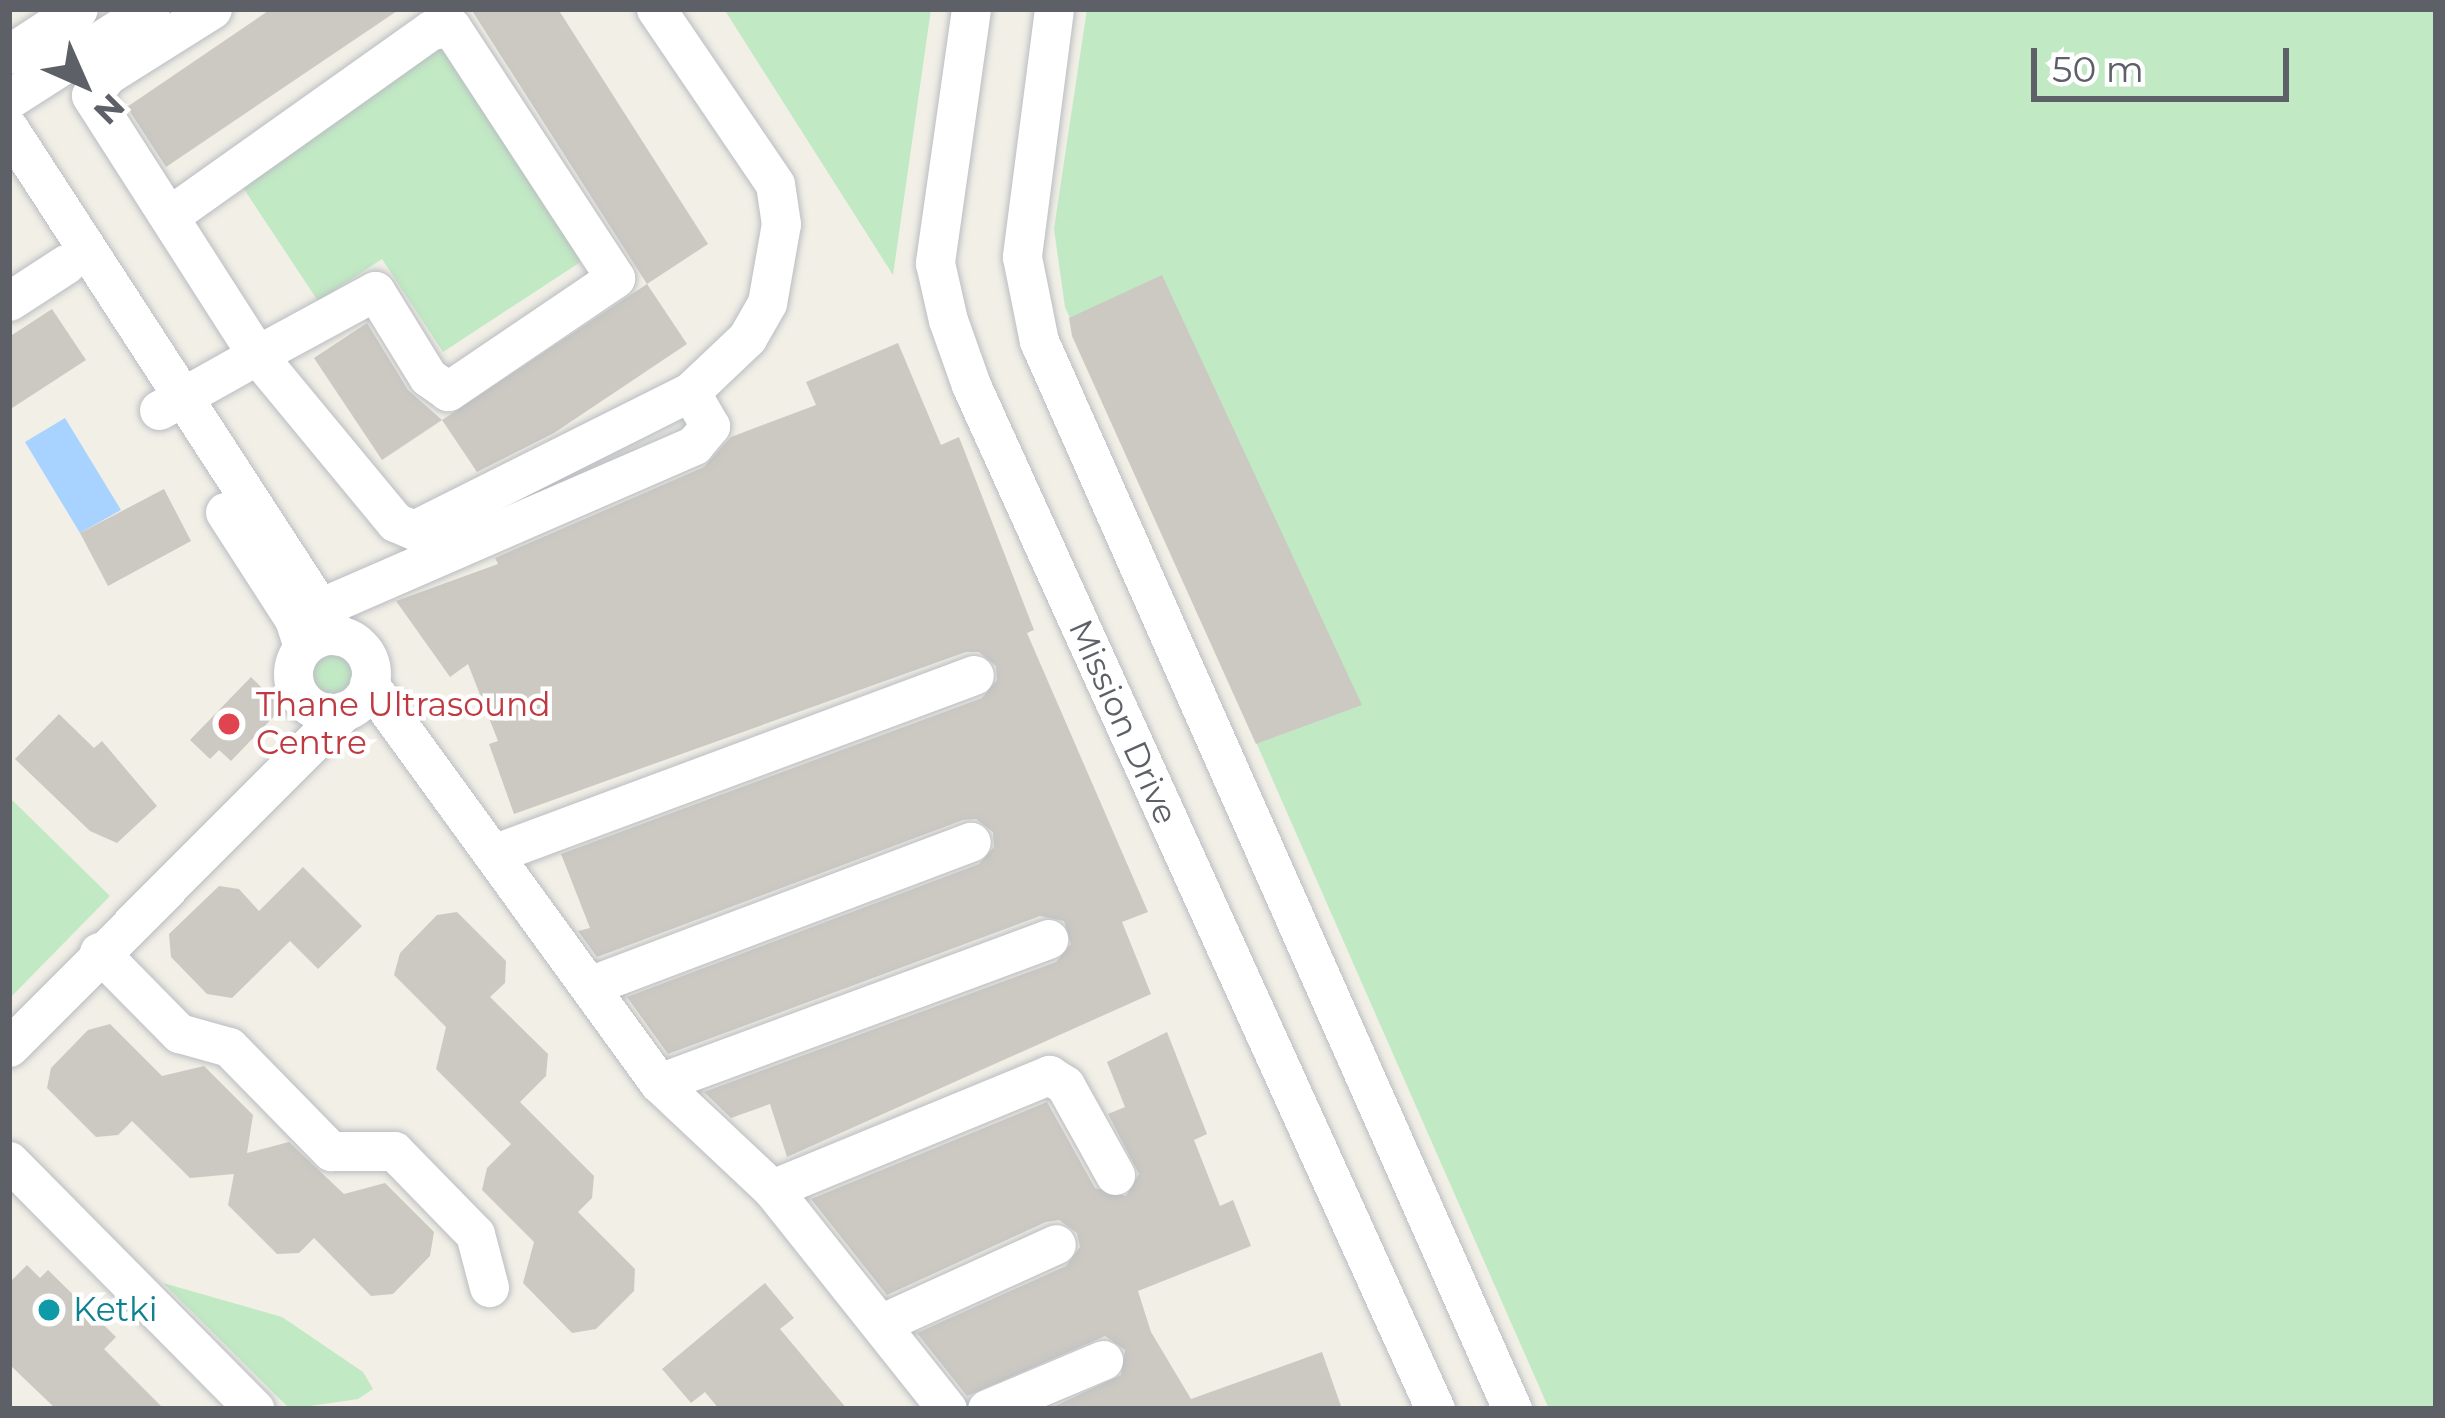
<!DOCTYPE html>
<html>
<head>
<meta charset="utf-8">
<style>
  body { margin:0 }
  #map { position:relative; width:2445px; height:1418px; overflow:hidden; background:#f1efe6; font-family:Montserrat,sans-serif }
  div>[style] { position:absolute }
  .green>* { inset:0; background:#c1e9c4 }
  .round { border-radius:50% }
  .water>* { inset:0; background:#a8d2ff }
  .building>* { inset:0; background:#ccc9c3 }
  .roads { filter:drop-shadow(0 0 3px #babdc2) drop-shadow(0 0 3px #babdc2) }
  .minor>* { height:39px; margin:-19.5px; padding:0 19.5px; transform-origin:19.5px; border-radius:19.5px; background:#fff }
  .minor>.ring { margin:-19.5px; padding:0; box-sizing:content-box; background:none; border:39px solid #fff; border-radius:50% }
  .dots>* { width:33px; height:33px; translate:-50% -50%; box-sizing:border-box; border:6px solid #fff; border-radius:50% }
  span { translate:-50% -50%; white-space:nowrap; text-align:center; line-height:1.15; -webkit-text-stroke:9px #fff; paint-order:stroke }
  .health-label { font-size:33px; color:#be3a42 }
  .left { translate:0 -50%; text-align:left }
  .street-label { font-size:33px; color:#5d6167 }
  .culture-label { font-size:33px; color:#0d838f }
  .frame { position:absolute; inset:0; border:12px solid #5d6167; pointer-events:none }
  .north { position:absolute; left:24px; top:24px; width:120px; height:120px; -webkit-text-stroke:9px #fff; paint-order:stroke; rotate:135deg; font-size:33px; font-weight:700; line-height:48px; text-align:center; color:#5d6167 }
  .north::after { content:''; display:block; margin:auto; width:42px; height:54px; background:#5d6167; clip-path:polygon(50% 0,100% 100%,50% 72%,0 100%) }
  .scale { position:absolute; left:2031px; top:48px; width:258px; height:54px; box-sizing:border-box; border:6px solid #5d6167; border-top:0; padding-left:15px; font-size:36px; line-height:42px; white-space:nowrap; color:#5d6167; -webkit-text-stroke:9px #fff; paint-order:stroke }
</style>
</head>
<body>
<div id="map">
  <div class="green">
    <i style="clip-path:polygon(724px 9px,931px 9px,893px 275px)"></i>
    <i style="clip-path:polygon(1087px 9px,2436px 9px,2436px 1409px,1549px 1409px,1065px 307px,1054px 229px)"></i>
    <i style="clip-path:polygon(442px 36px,588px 257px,443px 352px,382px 259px,318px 301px,234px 174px)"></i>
    <i class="round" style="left:305px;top:647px;width:52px;height:52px"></i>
    <i style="clip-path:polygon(9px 797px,110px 896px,9px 999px)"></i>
    <i style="clip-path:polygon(163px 1283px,282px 1317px,363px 1372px,373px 1389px,358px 1399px,290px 1409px)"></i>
  </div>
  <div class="water">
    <i style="clip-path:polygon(65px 418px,121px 510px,80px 533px,25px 442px)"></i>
  </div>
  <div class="building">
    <i style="clip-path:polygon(271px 9px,400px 9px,166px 167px,127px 107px)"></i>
    <i style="clip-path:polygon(471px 9px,558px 9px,708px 244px,647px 284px)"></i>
    <i style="clip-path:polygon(1162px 275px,1362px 705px,1256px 744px,1072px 336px,1069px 318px)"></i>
    <i style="clip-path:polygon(647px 284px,687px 344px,554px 433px,477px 472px,442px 420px)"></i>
    <i style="clip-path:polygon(52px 309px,86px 360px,9px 410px,9px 337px)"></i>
    <i style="clip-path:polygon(367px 323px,408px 390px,442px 420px,382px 460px,314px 358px)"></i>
    <i style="clip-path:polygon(898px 343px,941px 445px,959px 437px,1034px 630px,1027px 633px,1148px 912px,1122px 922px,1151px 994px,787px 1157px,770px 1104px,731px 1118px,704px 1092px,1056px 962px,1071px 944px,1064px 921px,1040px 916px,668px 1054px,627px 997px,979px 864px,994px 847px,993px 832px,976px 819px,963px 820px,597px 957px,578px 931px,590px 928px,561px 854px,982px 698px,997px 680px,996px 666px,979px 652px,966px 652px,514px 814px,489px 744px,498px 741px,468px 664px,450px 677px,396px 601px,498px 564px,495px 558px,704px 467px,731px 437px,816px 405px,806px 382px)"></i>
    <i style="clip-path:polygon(164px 489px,191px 541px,108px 586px,80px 533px)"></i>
    <i style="clip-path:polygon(251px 677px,282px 708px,231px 761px,219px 750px,210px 759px,190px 740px)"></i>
    <i style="clip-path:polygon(59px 714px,94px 748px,102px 741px,157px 806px,117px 843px,90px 831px,15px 759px)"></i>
    <i style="clip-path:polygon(303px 867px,362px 926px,318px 969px,290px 941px,232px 998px,207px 994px,171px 957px,169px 934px,219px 886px,239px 889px,259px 911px)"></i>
    <i style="clip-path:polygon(457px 912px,506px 961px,505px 983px,490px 997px,548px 1054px,546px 1076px,520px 1102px,594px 1176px,592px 1198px,578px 1212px,635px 1269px,634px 1291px,596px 1329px,572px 1333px,523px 1283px,534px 1242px,482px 1190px,487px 1168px,511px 1144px,436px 1069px,446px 1027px,394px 975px,400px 953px,437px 915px)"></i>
    <i style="clip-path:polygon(110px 1024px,162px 1076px,204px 1066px,253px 1115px,247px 1153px,289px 1142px,344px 1194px,385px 1183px,434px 1232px,430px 1256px,393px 1294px,371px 1296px,314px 1238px,299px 1253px,277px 1254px,228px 1205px,234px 1174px,190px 1178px,132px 1121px,118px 1135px,96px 1137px,47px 1088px,51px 1068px,88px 1030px)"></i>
    <i style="clip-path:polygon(1167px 1032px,1207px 1134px,1194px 1140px,1220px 1206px,1233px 1200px,1251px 1246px,1138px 1291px,1151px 1332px,1191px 1399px,1322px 1352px,1342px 1409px,1049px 1409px,1121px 1375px,1125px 1350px,1105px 1336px,967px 1396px,917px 1333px,1066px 1266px,1080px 1247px,1077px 1233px,1059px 1220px,1046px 1222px,887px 1295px,811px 1199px,1047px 1102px,1095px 1188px,1126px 1196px,1139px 1174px,1108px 1114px,1125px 1107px,1107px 1062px)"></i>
    <i style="clip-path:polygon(27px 1265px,40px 1278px,48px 1270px,116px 1337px,104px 1349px,164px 1409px,56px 1409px,9px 1364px,9px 1283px)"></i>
    <i style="clip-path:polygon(765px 1283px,794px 1318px,780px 1329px,847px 1409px,719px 1409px,705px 1392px,691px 1403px,662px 1369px)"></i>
  </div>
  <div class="roads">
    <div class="minor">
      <i style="left:971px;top:9px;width:257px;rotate:98.1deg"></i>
      <i style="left:935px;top:263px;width:58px;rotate:77.2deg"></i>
      <i style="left:948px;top:320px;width:69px;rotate:70.5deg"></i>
      <i style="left:971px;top:385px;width:1124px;rotate:65.62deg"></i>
      <i style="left:1054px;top:9px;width:250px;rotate:97.4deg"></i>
      <i style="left:1022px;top:257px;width:86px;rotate:78.6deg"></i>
      <i style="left:1039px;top:341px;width:1168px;rotate:66.11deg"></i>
      <i style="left:9px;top:54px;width:82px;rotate:-33.1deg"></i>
      <i style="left:9px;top:99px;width:167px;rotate:-32.6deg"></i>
      <i style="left:9px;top:129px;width:604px;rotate:57.02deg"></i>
      <i style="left:169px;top:216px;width:321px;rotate:-35.4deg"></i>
      <i style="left:431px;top:30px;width:20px;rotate:-9deg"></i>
      <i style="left:451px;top:27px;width:300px;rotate:56.8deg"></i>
      <i style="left:615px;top:278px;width:202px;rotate:145.9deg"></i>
      <i style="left:448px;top:391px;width:24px;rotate:-145deg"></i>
      <i style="left:428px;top:377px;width:101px;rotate:-121.6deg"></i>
      <i style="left:375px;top:291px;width:134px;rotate:151.5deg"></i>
      <i style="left:257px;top:355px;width:308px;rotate:-122.6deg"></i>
      <i style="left:91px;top:95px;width:26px;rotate:-51deg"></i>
      <i style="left:107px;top:75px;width:124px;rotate:-32.2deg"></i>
      <i style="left:9px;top:301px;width:68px;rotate:-33deg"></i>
      <i style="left:159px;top:410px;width:112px;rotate:-29.3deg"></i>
      <i style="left:257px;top:355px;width:217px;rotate:50.4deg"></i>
      <i style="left:395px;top:522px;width:21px;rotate:23deg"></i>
      <i style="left:414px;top:530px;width:309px;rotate:-26.6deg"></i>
      <i style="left:690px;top:392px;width:79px;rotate:-43.5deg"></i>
      <i style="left:747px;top:338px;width:40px;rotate:-60.3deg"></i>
      <i style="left:767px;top:303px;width:80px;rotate:-80deg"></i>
      <i style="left:781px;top:224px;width:40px;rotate:-98.5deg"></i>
      <i style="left:775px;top:184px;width:212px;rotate:-124.2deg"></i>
      <i style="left:225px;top:512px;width:127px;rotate:57.2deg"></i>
      <i style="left:294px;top:619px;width:29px;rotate:72deg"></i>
      <i style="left:299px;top:617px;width:431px;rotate:-23.5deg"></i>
      <i style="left:694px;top:445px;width:25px;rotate:-50deg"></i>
      <i style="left:710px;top:426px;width:39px;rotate:-120deg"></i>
      <i class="ring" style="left:293px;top:635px;width:39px;height:39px"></i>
      <i style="left:369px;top:684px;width:493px;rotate:54deg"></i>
      <i style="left:659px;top:1083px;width:155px;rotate:43.2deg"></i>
      <i style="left:772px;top:1189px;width:281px;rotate:51.5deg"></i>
      <i style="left:493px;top:854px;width:513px;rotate:-20.41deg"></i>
      <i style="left:99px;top:952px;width:114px;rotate:45.4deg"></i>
      <i style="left:179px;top:1033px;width:52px;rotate:15.6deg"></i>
      <i style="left:229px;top:1047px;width:146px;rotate:45.6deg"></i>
      <i style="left:331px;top:1151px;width:63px"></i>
      <i style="left:394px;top:1151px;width:116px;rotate:45.7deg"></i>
      <i style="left:475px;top:1234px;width:55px;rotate:75.2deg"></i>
      <i style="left:589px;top:986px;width:408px;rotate:-20.7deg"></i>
      <i style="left:9px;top:1047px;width:474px;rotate:-45.1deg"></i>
      <i style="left:659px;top:1083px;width:415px;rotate:-20.3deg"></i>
      <i style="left:9px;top:1161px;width:349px;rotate:45.3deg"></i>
      <i style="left:772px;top:1189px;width:300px;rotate:-22.4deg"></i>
      <i style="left:1049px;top:1075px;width:19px;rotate:32deg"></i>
      <i style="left:1065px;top:1085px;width:103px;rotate:60.9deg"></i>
      <i style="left:880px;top:1324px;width:193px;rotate:-24.4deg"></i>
      <i style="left:987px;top:1409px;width:126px;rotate:-22.9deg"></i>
    </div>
  </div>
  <div class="dots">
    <i style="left:229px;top:724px;background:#e0444e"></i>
    <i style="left:49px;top:1310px;background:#0f9aa8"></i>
  </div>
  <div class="health-label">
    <span class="left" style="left:256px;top:724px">Thane Ultrasound<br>Centre</span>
  </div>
  <div class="street-label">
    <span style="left:1123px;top:722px;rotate:66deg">Mission Drive</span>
  </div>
  <div class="culture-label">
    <span class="left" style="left:73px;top:1310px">Ketki</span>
  </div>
  <div class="frame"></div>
  <div class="north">N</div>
  <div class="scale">50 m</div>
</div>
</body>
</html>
